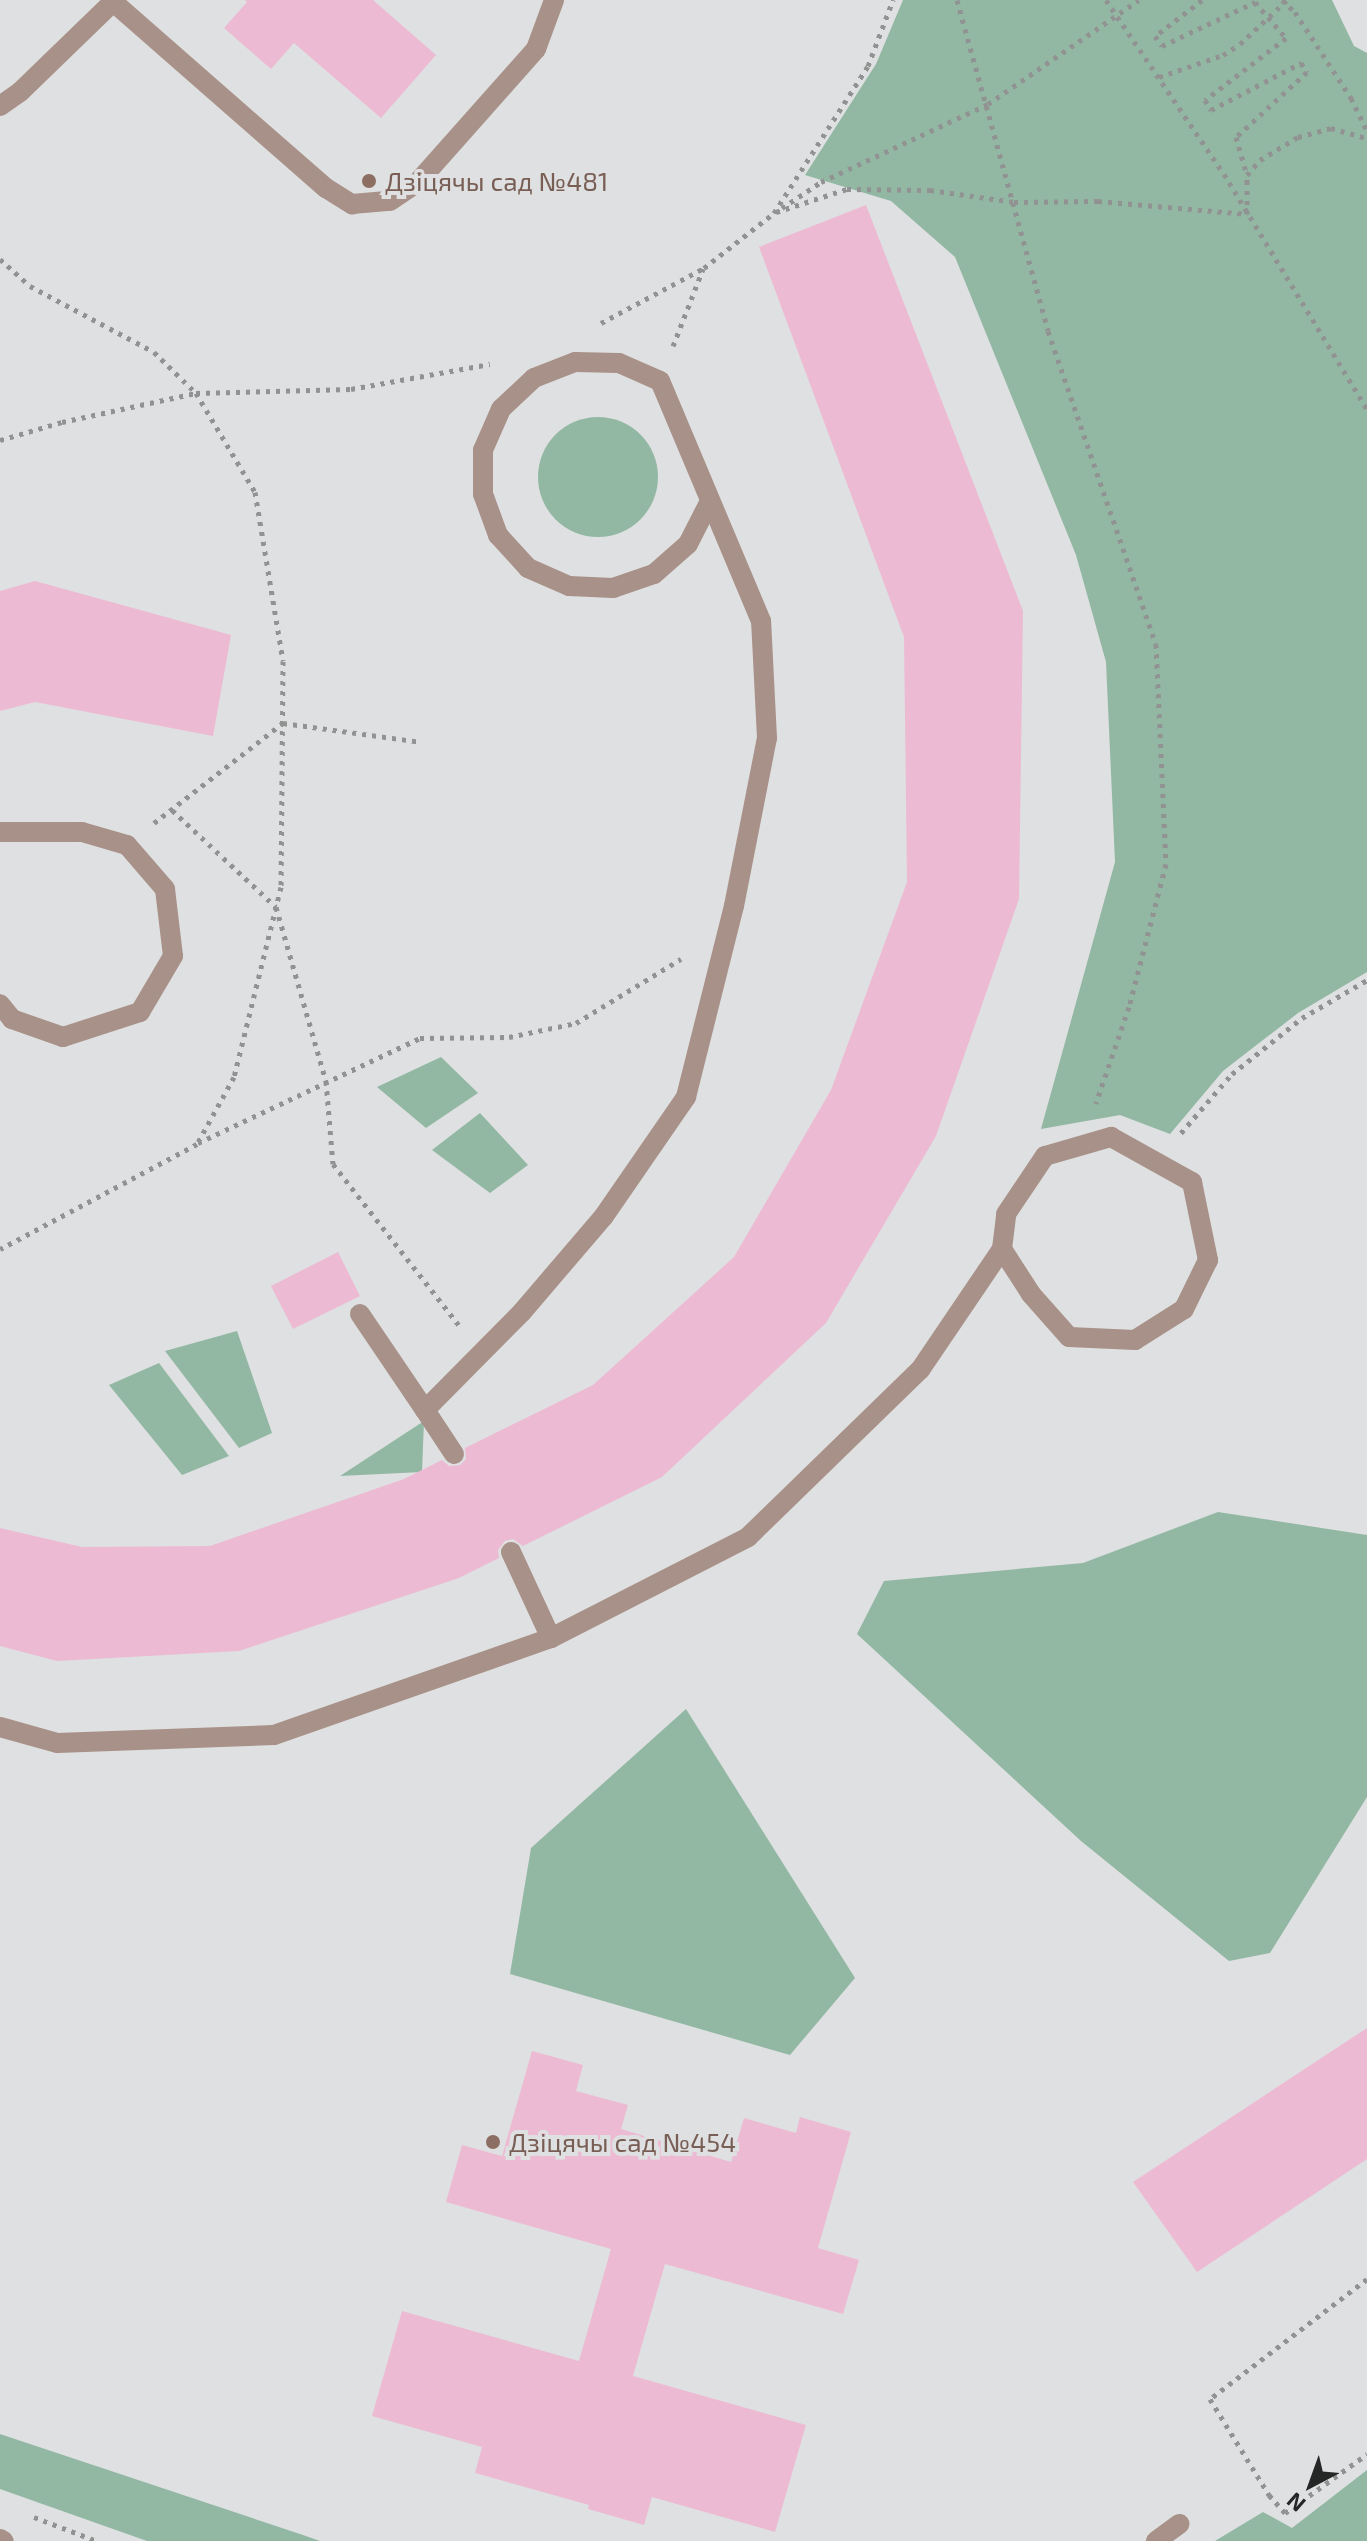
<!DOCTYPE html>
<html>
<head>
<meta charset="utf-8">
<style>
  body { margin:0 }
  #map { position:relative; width:1367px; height:2541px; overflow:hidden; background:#dfe0e1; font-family:"Exo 2",sans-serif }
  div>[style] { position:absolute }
  .green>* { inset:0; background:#92b8a4 }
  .round { border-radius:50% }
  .building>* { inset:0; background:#edbad3 }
  .path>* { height:5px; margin-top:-2.5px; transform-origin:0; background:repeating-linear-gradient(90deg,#919292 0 4px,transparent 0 10px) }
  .service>* { height:20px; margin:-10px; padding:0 10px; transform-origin:10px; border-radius:10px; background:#a89188 }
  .minor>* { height:20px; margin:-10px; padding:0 10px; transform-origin:10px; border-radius:10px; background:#a89188 }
  .dots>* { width:22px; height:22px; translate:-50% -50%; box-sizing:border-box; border:4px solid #dfe0e1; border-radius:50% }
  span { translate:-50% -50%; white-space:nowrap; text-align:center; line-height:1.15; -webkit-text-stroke:8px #dfe0e1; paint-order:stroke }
  .education-label { font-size:26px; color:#785e54 }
  .left { translate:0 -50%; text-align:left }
  .north { position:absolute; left:1271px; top:2445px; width:80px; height:80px; -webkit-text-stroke:6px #dfe0e1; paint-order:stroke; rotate:221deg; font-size:22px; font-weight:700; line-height:32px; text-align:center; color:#252626 }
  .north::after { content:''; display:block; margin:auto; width:28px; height:36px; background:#252626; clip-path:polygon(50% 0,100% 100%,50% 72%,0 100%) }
</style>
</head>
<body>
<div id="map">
  <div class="green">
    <i style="clip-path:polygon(903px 0,1332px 0,1354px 46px,1367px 53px,1367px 972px,1298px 1013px,1223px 1071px,1170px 1134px,1120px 1115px,1041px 1129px,1115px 862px,1106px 662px,1076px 555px,955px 257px,891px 201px,805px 175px,876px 64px)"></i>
    <i class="round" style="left:538px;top:417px;width:120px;height:120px"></i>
    <i style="clip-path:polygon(441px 1057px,478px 1093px,426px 1128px,377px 1087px)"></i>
    <i style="clip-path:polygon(480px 1113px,528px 1165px,490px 1193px,432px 1150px)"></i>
    <i style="clip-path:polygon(237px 1331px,272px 1433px,239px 1448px,165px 1351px)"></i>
    <i style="clip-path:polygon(159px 1363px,229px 1456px,182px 1475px,109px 1385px)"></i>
    <i style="clip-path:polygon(424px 1421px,422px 1472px,340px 1476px)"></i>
    <i style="clip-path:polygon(1218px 1512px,1367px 1535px,1367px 1797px,1270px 1953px,1229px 1961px,1081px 1841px,857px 1634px,884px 1581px,1083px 1563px)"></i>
    <i style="clip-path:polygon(686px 1709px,855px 1978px,790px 2055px,510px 1974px,531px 1848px)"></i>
    <i style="clip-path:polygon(0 2434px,303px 2535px,320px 2541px,147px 2541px,0 2489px)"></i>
    <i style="clip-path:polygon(1367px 2470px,1367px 2541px,1215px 2541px,1263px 2512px,1292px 2528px)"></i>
  </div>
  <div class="building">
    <i style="clip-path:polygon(245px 0,373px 0,436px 55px,381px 118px,294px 43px,271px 69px,224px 28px,247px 2px)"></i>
    <i style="clip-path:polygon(866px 205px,1023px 611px,1019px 899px,936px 1136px,826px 1323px,662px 1477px,523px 1546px,513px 1539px,505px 1541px,498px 1550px,499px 1558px,459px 1578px,239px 1651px,57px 1661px,0 1646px,0 1528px,82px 1547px,210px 1546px,404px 1479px,442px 1460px,449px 1466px,460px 1465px,466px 1459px,465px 1448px,593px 1385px,734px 1257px,831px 1090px,907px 882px,904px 637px,759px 247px)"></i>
    <i style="clip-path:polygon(35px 581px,231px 635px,213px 736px,35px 702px,0 711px,0 591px)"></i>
    <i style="clip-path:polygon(338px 1252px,360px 1296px,293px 1329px,271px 1286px)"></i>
    <i style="clip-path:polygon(1367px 2028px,1367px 2159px,1197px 2272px,1133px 2182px)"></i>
    <i style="clip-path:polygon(532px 2051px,583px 2065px,576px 2091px,628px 2105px,621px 2129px,731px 2162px,744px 2118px,796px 2133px,800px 2117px,851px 2132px,818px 2248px,859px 2260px,843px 2314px,665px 2264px,633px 2376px,806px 2425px,775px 2532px,652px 2497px,644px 2525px,588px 2509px,589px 2505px,475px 2473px,482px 2447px,372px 2416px,402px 2311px,579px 2361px,611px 2249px,446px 2202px,462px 2145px,502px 2156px)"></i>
  </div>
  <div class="path">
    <i style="left:957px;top:0;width:343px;rotate:74.6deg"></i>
    <i style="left:1048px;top:331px;width:331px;rotate:71deg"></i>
    <i style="left:1156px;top:644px;width:220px;rotate:87.4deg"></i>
    <i style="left:1166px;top:864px;width:148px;rotate:104.5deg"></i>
    <i style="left:1129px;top:1007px;width:102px;rotate:109deg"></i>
    <i style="left:1106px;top:0;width:210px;rotate:55.9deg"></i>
    <i style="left:1224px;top:174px;width:275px;rotate:58.7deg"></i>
    <i style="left:1202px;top:0;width:59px;rotate:142.5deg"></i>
    <i style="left:1155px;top:36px;width:12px;rotate:55deg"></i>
    <i style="left:1162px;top:46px;width:103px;rotate:-25.3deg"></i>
    <i style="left:1255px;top:2px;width:48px;rotate:49.3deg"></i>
    <i style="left:1286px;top:38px;width:102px;rotate:142.6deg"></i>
    <i style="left:1205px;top:100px;width:12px;rotate:59deg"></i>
    <i style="left:1211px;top:110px;width:102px;rotate:-27.6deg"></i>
    <i style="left:1301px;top:63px;width:11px;rotate:56deg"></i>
    <i style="left:1307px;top:72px;width:96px;rotate:137.5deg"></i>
    <i style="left:1236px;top:137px;width:40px;rotate:74deg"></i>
    <i style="left:1282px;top:0;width:18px;rotate:43deg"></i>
    <i style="left:1295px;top:12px;width:103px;rotate:56.9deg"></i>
    <i style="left:1351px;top:98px;width:37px;rotate:64deg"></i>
    <i style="left:1159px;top:77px;width:68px;rotate:-19deg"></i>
    <i style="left:1223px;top:55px;width:20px;rotate:-33deg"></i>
    <i style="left:1240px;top:44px;width:64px;rotate:-43.1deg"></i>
    <i style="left:782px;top:208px;width:47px;rotate:-33.7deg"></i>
    <i style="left:821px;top:182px;width:184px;rotate:-25deg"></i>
    <i style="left:988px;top:104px;width:183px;rotate:-34.6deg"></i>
    <i style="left:776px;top:212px;width:75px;rotate:-17.9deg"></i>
    <i style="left:847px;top:189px;width:83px;rotate:0.7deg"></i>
    <i style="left:930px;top:190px;width:85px;rotate:8.1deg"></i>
    <i style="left:1014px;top:202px;width:84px;rotate:-0.7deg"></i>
    <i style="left:1098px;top:201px;width:150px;rotate:5deg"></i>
    <i style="left:1247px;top:214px;width:39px;rotate:-90deg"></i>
    <i style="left:1247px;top:175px;width:20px;rotate:-49deg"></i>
    <i style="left:1260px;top:160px;width:44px;rotate:-31.2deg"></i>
    <i style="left:1298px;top:137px;width:34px;rotate:-15deg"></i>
    <i style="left:1331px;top:128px;width:37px;rotate:16deg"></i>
    <i style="left:0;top:259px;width:40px;rotate:42deg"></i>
    <i style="left:30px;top:286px;width:140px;rotate:28deg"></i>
    <i style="left:154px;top:352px;width:59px;rotate:44.3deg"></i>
    <i style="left:196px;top:393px;width:155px;rotate:-1.5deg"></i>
    <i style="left:351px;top:389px;width:141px;rotate:-10.2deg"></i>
    <i style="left:601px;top:323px;width:117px;rotate:-28.1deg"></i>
    <i style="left:704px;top:268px;width:89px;rotate:-38.2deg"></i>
    <i style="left:774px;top:213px;width:174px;rotate:-57.4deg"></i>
    <i style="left:868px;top:66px;width:71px;rotate:-69.3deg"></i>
    <i style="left:673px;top:346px;width:83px;rotate:-68.7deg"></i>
    <i style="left:0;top:440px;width:65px;rotate:-16.2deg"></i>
    <i style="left:62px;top:422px;width:137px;rotate:-12.2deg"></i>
    <i style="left:196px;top:393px;width:115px;rotate:59.2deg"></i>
    <i style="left:255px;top:492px;width:171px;rotate:80.6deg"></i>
    <i style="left:283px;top:661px;width:226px;rotate:90.5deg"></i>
    <i style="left:281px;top:887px;width:196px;rotate:103.9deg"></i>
    <i style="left:234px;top:1077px;width:77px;rotate:118.9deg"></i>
    <i style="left:197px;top:1144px;width:223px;rotate:151.9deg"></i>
    <i style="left:172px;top:810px;width:142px;rotate:43deg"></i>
    <i style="left:276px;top:907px;width:181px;rotate:74deg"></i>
    <i style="left:326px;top:1081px;width:83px;rotate:85.2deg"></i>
    <i style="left:333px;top:1164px;width:204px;rotate:52deg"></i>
    <i style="left:154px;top:823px;width:163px;rotate:-37.8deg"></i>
    <i style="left:283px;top:723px;width:139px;rotate:7.8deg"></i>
    <i style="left:1181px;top:1133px;width:78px;rotate:-49.2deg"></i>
    <i style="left:1232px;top:1074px;width:90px;rotate:-38.7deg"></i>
    <i style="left:1302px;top:1018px;width:75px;rotate:-30.3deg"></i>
    <i style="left:198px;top:1143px;width:246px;rotate:-25.3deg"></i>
    <i style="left:420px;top:1038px;width:89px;rotate:-0.6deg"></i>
    <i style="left:509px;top:1037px;width:68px;rotate:-11.8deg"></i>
    <i style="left:576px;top:1023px;width:123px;rotate:-31.4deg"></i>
    <i style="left:1367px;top:2279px;width:198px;rotate:142.6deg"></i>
    <i style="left:1210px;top:2399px;width:113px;rotate:58.4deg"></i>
    <i style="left:1269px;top:2495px;width:24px;rotate:48deg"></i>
    <i style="left:1285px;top:2513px;width:101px;rotate:-35.7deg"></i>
    <i style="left:34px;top:2517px;width:67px;rotate:20.9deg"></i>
  </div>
  <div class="service">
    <i style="left:111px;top:0;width:286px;rotate:41.2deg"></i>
    <i style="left:326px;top:188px;width:31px;rotate:32deg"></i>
    <i style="left:352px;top:204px;width:38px;rotate:-5deg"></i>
    <i style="left:390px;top:201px;width:34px;rotate:-34deg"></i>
    <i style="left:418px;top:182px;width:178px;rotate:-48.4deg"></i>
    <i style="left:536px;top:49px;width:52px;rotate:-69.8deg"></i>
    <i style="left:0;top:106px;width:24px;rotate:-35deg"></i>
    <i style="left:20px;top:92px;width:129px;rotate:-44.1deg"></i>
    <i style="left:0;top:832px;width:82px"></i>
    <i style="left:82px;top:832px;width:47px;rotate:16.1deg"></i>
    <i style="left:127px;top:845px;width:58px;rotate:49.2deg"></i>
    <i style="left:165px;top:889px;width:67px;rotate:83.2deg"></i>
    <i style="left:173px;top:956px;width:65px;rotate:120.5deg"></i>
    <i style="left:140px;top:1012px;width:81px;rotate:162deg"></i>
    <i style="left:63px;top:1037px;width:54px;rotate:-160.6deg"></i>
    <i style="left:12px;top:1019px;width:19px;rotate:-129deg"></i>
    <i style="left:360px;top:1314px;width:116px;rotate:55.9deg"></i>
    <i style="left:454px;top:1454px;width:53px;rotate:-123.4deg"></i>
    <i style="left:425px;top:1410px;width:138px;rotate:-45.3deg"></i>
    <i style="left:522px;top:1312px;width:126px;rotate:-49.5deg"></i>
    <i style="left:604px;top:1216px;width:145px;rotate:-55.4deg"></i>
    <i style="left:686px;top:1097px;width:197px;rotate:-75.9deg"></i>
    <i style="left:734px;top:906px;width:171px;rotate:-78.9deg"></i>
    <i style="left:767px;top:738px;width:117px;rotate:-92.9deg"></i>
    <i style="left:761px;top:621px;width:260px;rotate:-112.8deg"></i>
    <i style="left:660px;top:381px;width:45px;rotate:-156.3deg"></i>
    <i style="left:619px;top:363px;width:44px;rotate:-178.7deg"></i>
    <i style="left:575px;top:362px;width:44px;rotate:158.7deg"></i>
    <i style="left:534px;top:378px;width:45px;rotate:136.8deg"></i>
    <i style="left:501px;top:409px;width:45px;rotate:113.7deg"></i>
    <i style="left:483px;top:450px;width:44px;rotate:90deg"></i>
    <i style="left:483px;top:494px;width:44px;rotate:69.9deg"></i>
    <i style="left:498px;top:535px;width:45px;rotate:47.7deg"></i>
    <i style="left:528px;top:568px;width:45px;rotate:23.7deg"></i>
    <i style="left:569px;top:586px;width:44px;rotate:2.6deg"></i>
    <i style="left:613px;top:588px;width:43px;rotate:-18.9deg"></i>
    <i style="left:654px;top:574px;width:45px;rotate:-41.4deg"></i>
    <i style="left:688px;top:544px;width:48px;rotate:-62.9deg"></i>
    <i style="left:511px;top:1552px;width:95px;rotate:65.1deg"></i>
    <i style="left:0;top:1727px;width:59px;rotate:15.7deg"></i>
    <i style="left:57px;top:1743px;width:217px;rotate:-2.1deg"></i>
    <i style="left:274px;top:1735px;width:293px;rotate:-19.3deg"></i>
    <i style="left:551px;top:1638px;width:221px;rotate:-27.1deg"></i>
    <i style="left:748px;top:1537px;width:240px;rotate:-44.2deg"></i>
    <i style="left:920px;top:1370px;width:146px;rotate:-55.9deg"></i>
    <i style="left:1002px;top:1249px;width:35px;rotate:-83deg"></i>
    <i style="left:1006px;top:1214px;width:70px;rotate:-56.1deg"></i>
    <i style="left:1045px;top:1156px;width:69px;rotate:-16.1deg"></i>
    <i style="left:1111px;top:1137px;width:93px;rotate:29.1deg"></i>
    <i style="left:1192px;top:1182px;width:80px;rotate:78.4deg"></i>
    <i style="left:1208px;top:1260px;width:55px;rotate:116.1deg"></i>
    <i style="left:1184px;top:1309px;width:58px;rotate:147.7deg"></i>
    <i style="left:1135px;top:1340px;width:66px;rotate:-177.4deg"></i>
    <i style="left:1069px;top:1337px;width:57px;rotate:-131.5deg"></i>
    <i style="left:1031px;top:1294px;width:54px;rotate:-122.8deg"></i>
    <i style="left:1156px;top:2541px;width:29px;rotate:-36deg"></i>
  </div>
  <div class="minor">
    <i style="left:0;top:2539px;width:4px;rotate:27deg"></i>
  </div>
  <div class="dots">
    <i style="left:369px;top:181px;background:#8d6e63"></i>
    <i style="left:493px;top:2142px;background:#8d6e63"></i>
  </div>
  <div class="education-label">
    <span class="left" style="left:385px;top:181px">Дзіцячы сад №481</span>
    <span class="left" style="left:509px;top:2142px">Дзіцячы сад №454</span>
  </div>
  <div class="north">N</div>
</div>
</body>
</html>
